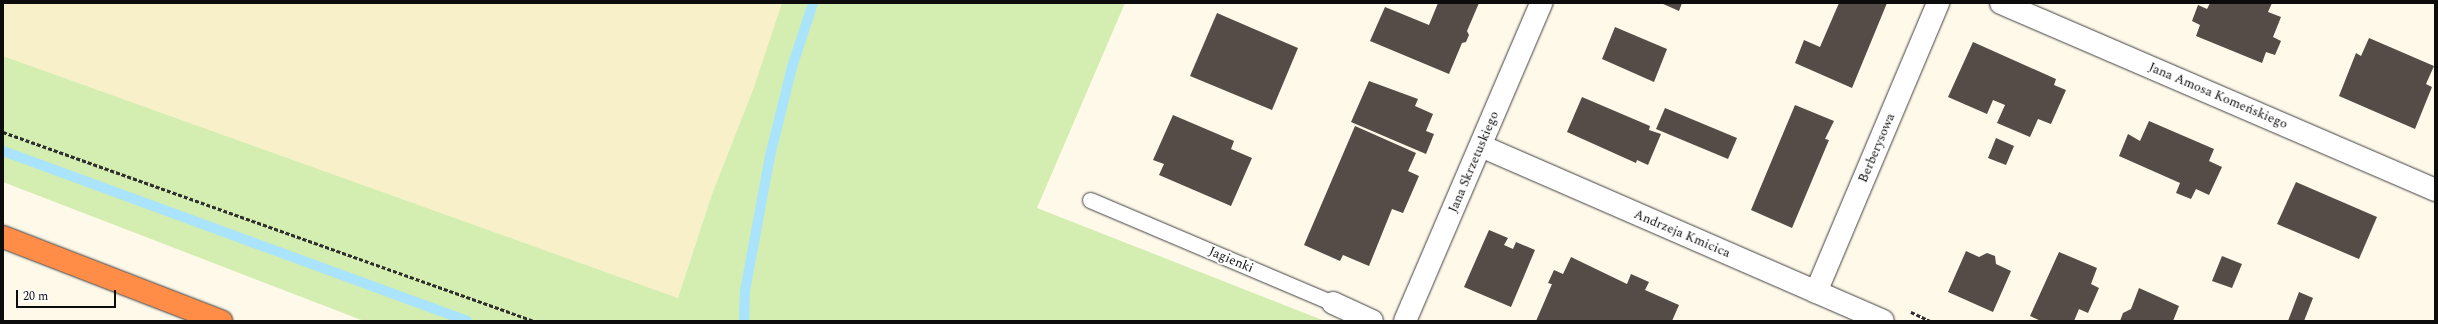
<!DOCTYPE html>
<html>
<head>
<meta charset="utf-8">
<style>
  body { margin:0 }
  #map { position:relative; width:2438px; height:324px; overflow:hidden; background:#fff9ea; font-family:Spectral,serif }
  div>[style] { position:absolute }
  .farmland>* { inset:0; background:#f8f0c8 }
  .green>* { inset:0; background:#d4edb0 }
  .stream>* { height:10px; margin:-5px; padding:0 5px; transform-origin:5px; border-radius:5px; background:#a9e4fc }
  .building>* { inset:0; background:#554b47 }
  .path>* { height:2.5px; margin-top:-1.25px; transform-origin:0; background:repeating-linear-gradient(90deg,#2e2e2e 0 4px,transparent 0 6px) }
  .roads { filter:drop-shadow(0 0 1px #3f3f3f) drop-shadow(0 0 1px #3f3f3f) }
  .lane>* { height:15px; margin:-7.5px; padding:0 7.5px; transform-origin:7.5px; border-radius:7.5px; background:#fff }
  .street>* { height:22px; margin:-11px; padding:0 11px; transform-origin:11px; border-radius:11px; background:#fff }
  .highway>* { height:22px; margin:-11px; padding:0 11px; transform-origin:11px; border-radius:11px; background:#ff8d48 }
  span { translate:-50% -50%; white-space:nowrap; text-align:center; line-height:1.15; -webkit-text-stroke:4px #fff; paint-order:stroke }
  .street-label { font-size:13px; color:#0c0c0c }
  .frame { position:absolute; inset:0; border:4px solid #0c0c0c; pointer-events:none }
  .scale { position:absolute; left:16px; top:290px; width:100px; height:18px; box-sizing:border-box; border:2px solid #0c0c0c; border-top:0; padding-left:5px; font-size:12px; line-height:14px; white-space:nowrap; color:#0c0c0c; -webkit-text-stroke:3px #fff; paint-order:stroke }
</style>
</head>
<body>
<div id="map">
  <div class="farmland">
    <i style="clip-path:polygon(3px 3px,782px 3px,753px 90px,712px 194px,678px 298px,3px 56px)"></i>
  </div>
  <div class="green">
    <i style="clip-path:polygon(782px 3px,1125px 3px,1037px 208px,1325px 321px,364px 321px,3px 182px,3px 56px,678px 298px,712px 194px,753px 90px)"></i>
  </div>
  <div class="stream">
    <i style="left:3px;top:151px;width:494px;rotate:20.1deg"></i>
    <i style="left:744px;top:321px;width:30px;rotate:-88deg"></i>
    <i style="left:745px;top:291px;width:137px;rotate:-79.5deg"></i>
    <i style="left:770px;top:156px;width:92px;rotate:-76.1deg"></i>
    <i style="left:792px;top:67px;width:67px;rotate:-71.8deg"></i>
  </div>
  <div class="building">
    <i style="clip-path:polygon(1438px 3px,1479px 3px,1467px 31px,1469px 35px,1466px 42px,1462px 43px,1449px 74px,1370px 41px,1385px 7px,1429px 25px)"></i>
    <i style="clip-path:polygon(1661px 3px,1682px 3px,1679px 11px)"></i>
    <i style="clip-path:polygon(1839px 3px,1887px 3px,1852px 88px,1795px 63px,1804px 40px,1820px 47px)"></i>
    <i style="clip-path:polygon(2210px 3px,2272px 3px,2268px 12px,2281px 17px,2273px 37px,2281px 41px,2275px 55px,2266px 52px,2262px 63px,2196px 36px,2200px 25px,2192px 21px,2198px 5px,2207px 9px)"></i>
    <i style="clip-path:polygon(1217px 13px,1298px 48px,1272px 110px,1190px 76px)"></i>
    <i style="clip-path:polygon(1615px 27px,1667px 49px,1654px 82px,1602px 59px)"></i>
    <i style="clip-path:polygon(2369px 38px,2434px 66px,2426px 84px,2432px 87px,2415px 129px,2339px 96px,2356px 53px,2361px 56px)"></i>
    <i style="clip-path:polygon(1973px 42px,2056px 79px,2054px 85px,2066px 90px,2051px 124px,2038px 119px,2030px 137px,1997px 123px,2005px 105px,1993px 100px,1987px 114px,1948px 97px)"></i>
    <i style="clip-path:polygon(1369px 81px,1418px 99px,1415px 106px,1433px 114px,1426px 131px,1434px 134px,1426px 154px,1351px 122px)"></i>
    <i style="clip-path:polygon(1582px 97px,1650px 126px,1649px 130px,1661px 134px,1648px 165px,1637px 160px,1636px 163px,1567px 132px)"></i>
    <i style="clip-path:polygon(1795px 105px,1834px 121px,1825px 139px,1829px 140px,1792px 228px,1751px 210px)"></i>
    <i style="clip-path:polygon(1665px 108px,1737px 138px,1728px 159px,1656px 129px)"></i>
    <i style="clip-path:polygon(1173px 115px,1234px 141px,1231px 149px,1252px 158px,1231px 206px,1159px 175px,1164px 164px,1153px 160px)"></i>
    <i style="clip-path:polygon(2149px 121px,2214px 149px,2209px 161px,2222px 167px,2209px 195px,2196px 189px,2191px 199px,2176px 193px,2180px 183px,2119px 156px,2128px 134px,2140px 141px)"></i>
    <i style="clip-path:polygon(1355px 126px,1416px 153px,1408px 171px,1419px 176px,1403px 213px,1392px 209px,1369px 266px,1343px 255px,1340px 261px,1304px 245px)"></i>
    <i style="clip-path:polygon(1996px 138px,2014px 146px,2006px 165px,1988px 158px)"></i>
    <i style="clip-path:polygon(2296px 182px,2377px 217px,2359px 259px,2277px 224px)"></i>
    <i style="clip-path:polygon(1489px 230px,1508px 238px,1504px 245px,1513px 249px,1516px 242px,1535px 250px,1511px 307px,1464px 287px)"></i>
    <i style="clip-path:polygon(1966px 251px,1979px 257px,1987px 253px,1995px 256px,1996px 264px,2011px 271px,1993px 312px,1948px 292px)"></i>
    <i style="clip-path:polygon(2059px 252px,2097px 268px,2091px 284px,2099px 288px,2088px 313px,2079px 309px,2074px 321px,2041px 321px,2030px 316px)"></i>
    <i style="clip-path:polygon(2222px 256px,2242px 264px,2232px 288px,2212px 281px)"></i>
    <i style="clip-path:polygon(1571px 257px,1627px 284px,1631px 274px,1649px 282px,1645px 290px,1679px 305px,1672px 321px,1536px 321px,1552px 284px,1558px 286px,1548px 283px,1554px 270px,1563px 274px)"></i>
    <i style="clip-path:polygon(2139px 288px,2179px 306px,2173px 321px,2120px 321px,2123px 313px,2131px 309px)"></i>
    <i style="clip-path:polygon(2299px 292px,2313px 298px,2304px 321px,2288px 321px)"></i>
  </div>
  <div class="path">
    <i style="left:3px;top:132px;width:564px;rotate:19.59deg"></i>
    <i style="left:1911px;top:312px;width:21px;rotate:25deg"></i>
  </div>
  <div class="roads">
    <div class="lane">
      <i style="left:1090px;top:200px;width:264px;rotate:23deg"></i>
    </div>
    <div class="street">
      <i style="left:2001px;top:3px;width:473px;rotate:23.3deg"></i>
      <i style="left:1481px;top:146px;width:438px;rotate:23.5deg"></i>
      <i style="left:1816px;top:292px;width:314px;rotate:-67.1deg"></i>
      <i style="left:1333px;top:303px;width:43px;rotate:24.8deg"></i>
      <i style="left:1405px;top:321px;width:346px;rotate:-66.8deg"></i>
    </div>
    <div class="highway">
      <i style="left:3px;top:237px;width:234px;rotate:21.1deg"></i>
    </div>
  </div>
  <div class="street-label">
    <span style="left:2218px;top:96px;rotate:23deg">Jana Amosa Komeńskiego</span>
    <span style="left:1877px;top:148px;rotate:-67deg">Berberysowa</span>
    <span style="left:1474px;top:162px;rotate:-67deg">Jana Skrzetuskiego</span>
    <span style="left:1682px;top:234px;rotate:23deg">Andrzeja Kmicica</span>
    <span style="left:1231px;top:260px;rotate:23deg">Jagienki</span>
  </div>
  <div class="frame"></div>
  <div class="scale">20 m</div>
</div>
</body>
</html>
